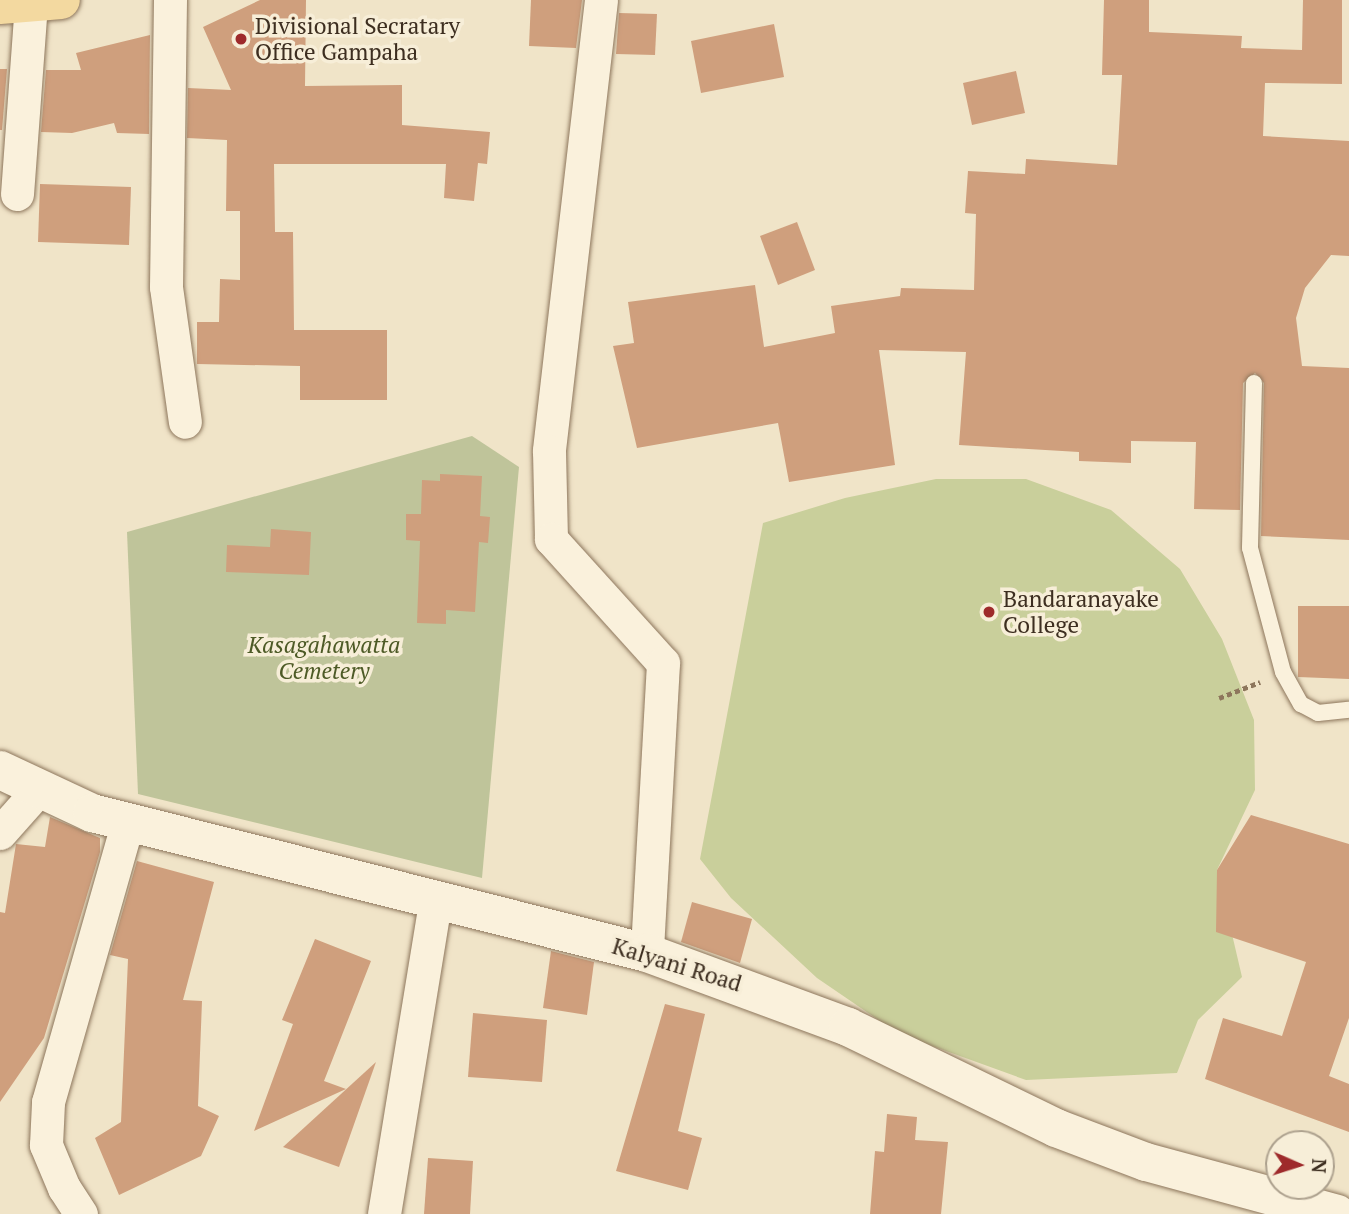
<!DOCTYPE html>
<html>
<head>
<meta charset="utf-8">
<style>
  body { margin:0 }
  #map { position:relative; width:1349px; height:1214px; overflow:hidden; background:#f0e4c8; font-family:"PT Serif",serif }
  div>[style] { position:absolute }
  .green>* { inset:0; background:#c9cf9b }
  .cemetery>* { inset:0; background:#bfc49a }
  .building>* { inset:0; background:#cf9f7d }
  .path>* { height:4.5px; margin-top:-2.25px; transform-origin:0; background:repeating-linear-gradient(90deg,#8d765c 0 5px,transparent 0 8.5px) }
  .roads { filter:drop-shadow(0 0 2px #8d765c) drop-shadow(0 0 2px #8d765c) }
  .lane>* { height:16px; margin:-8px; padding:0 8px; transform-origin:8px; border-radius:8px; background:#faf1dc }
  .street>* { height:33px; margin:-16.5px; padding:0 16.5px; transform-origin:16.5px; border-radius:16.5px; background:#faf1dc }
  .secondary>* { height:38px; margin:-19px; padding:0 19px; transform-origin:19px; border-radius:19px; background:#faf1dc }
  .primary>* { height:38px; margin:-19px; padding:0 19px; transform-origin:19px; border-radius:19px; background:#f3d9a0 }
  .dots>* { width:19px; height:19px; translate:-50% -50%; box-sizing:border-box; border:4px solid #f7eed8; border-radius:50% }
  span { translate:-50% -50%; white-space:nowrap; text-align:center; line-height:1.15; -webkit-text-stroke:7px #f7eed8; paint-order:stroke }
  .poi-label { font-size:23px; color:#3d2e20 }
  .left { translate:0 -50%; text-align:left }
  .park-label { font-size:23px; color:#4d5a26; font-style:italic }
  .street-label { font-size:23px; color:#3d2e20 }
  .north { position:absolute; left:1265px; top:1130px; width:70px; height:70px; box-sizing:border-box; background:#f7eed8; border:2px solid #ada18e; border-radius:50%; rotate:93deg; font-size:19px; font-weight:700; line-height:28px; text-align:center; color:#3d2e20 }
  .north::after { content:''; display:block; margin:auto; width:24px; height:32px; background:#9e2a2b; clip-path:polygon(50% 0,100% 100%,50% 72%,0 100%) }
</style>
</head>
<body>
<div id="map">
  <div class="green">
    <i style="clip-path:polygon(936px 479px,1026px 479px,1111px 510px,1180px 569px,1222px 639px,1254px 720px,1255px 790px,1217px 870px,1242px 977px,1198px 1020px,1177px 1073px,1026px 1080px,899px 1034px,817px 978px,731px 898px,700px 859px,763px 523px,845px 498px)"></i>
  </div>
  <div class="cemetery">
    <i style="clip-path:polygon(472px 436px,519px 467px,482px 878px,138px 794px,127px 532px)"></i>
  </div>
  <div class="building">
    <i style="clip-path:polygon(260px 0,306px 0,305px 86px,402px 85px,402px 125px,490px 132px,487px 164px,478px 163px,474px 201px,444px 198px,446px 164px,274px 164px,275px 232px,293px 232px,294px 330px,387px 330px,387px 400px,300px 400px,300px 366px,197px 364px,197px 322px,219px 322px,220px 279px,240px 280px,240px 211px,226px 211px,227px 140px,187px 138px,188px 88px,231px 90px,203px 27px)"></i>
    <i style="clip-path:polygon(531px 0,582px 0,576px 48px,529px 46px)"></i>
    <i style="clip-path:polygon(1104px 0,1149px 0,1149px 32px,1242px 36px,1241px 48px,1302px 50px,1303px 0,1342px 0,1342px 84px,1265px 83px,1263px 136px,1349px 141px,1349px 256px,1331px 255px,1305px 288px,1296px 318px,1302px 366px,1349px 368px,1349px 540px,1261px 536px,1264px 383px,1255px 373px,1243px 383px,1240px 510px,1194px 509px,1196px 442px,1131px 441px,1131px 463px,1079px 461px,1079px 452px,959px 445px,966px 352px,879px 350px,895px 465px,789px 482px,778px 423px,637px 448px,613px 346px,634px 343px,628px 302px,755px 285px,764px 347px,835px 333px,831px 306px,900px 296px,901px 288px,974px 290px,976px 214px,965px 213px,968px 171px,1025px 174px,1026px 159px,1117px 165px,1122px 75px,1102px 75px)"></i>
    <i style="clip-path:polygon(619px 13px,657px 14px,655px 55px,616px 54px)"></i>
    <i style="clip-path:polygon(774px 24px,784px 77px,701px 93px,691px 41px)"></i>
    <i style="clip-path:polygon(150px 35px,149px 134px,117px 133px,114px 123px,72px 133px,41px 132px,46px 70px,81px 70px,76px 53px)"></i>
    <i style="clip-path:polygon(0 69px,7px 69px,2px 130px,0 130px)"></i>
    <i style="clip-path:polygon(1016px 71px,1025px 113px,972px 125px,963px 83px)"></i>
    <i style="clip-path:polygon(40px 184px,131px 187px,129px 245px,38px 242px)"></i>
    <i style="clip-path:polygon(797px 222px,815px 270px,778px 285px,760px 236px)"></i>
    <i style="clip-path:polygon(440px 474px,482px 476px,480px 516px,490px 517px,488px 543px,479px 542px,475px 612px,446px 610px,446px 624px,417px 623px,420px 541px,406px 540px,406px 514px,421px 514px,422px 480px,440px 481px)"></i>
    <i style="clip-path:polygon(271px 529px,311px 532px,309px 575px,226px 572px,227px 545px,270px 547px)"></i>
    <i style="clip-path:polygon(1298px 606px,1349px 606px,1349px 679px,1298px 677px)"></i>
    <i style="clip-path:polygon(1251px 815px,1349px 844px,1349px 1018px,1329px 1076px,1349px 1084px,1349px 1132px,1205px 1079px,1223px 1018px,1282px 1036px,1306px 962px,1216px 932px,1217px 870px)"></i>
    <i style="clip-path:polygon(50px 817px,100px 838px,100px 852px,44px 1038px,0 1102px,0 912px,5px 913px,16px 844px,45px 847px)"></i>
    <i style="clip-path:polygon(137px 861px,214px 882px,183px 1000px,202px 1001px,198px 1106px,219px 1116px,201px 1156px,119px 1195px,95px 1138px,121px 1122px,128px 959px,110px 955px)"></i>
    <i style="clip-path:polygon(692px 902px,752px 919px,740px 963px,681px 942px)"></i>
    <i style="clip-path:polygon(315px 939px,371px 961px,324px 1081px,346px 1089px,254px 1131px,293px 1024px,282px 1020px)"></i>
    <i style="clip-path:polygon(551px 951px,594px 962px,587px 1015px,543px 1008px)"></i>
    <i style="clip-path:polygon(665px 1004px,705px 1014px,678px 1131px,702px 1138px,688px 1190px,616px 1171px)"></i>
    <i style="clip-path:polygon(473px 1013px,547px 1020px,542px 1082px,468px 1077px)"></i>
    <i style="clip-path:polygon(376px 1062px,339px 1167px,283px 1147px)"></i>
    <i style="clip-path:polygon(887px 1114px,917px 1117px,915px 1140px,948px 1142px,941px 1214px,870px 1214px,875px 1151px,884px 1152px)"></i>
    <i style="clip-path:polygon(428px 1158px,473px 1161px,470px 1214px,424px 1214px)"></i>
  </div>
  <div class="path">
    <i style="left:1219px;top:698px;width:44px;rotate:-21.3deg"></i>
  </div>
  <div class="roads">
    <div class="lane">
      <i style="left:1254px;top:383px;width:165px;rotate:91.4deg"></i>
      <i style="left:1250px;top:548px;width:128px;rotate:75.1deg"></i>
      <i style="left:1283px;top:672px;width:37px;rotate:61deg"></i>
      <i style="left:1301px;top:704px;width:19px;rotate:28deg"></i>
      <i style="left:1318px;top:713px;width:31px;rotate:-6deg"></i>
    </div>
    <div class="street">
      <i style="left:170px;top:0;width:287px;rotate:90.8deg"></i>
      <i style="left:166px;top:287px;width:136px;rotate:82deg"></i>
      <i style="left:601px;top:0;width:454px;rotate:96.6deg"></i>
      <i style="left:549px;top:451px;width:88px;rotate:88.7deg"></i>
      <i style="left:551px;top:539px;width:167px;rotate:47.9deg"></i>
      <i style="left:663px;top:663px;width:290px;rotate:93.2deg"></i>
      <i style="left:17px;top:194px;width:190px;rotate:-85.8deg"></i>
      <i style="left:0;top:833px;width:60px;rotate:-48.4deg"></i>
      <i style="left:81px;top:1214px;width:31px;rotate:-123deg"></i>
      <i style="left:64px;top:1188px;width:47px;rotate:-112.7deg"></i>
      <i style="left:46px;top:1145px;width:43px;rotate:-87.3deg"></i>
      <i style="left:48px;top:1102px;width:291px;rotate:-74.1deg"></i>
      <i style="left:384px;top:1214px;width:317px;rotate:-80.7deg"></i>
    </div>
    <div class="secondary">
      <i style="left:0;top:770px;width:102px;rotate:25.1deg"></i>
      <i style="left:92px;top:813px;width:572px;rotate:14.16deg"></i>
      <i style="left:647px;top:953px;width:214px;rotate:20.2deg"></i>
      <i style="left:848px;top:1027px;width:231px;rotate:25.9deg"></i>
      <i style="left:1056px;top:1128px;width:96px;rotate:20.7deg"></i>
      <i style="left:1146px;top:1162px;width:198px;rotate:15.2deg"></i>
    </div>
    <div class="primary">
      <i style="left:0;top:5px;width:61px;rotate:-4.7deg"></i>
    </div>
  </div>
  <div class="dots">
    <i style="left:241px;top:39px;background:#9e2a2b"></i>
    <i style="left:989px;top:612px;background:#9e2a2b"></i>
  </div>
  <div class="poi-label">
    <span class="left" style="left:255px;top:39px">Divisional Secratary<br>Office Gampaha</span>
    <span class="left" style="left:1003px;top:612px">Bandaranayake<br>College</span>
  </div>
  <div class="park-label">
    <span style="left:324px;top:658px">Kasagahawatta<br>Cemetery</span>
  </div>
  <div class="street-label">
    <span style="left:677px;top:965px;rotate:17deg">Kalyani Road</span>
  </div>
  <div class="north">N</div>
</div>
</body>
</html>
